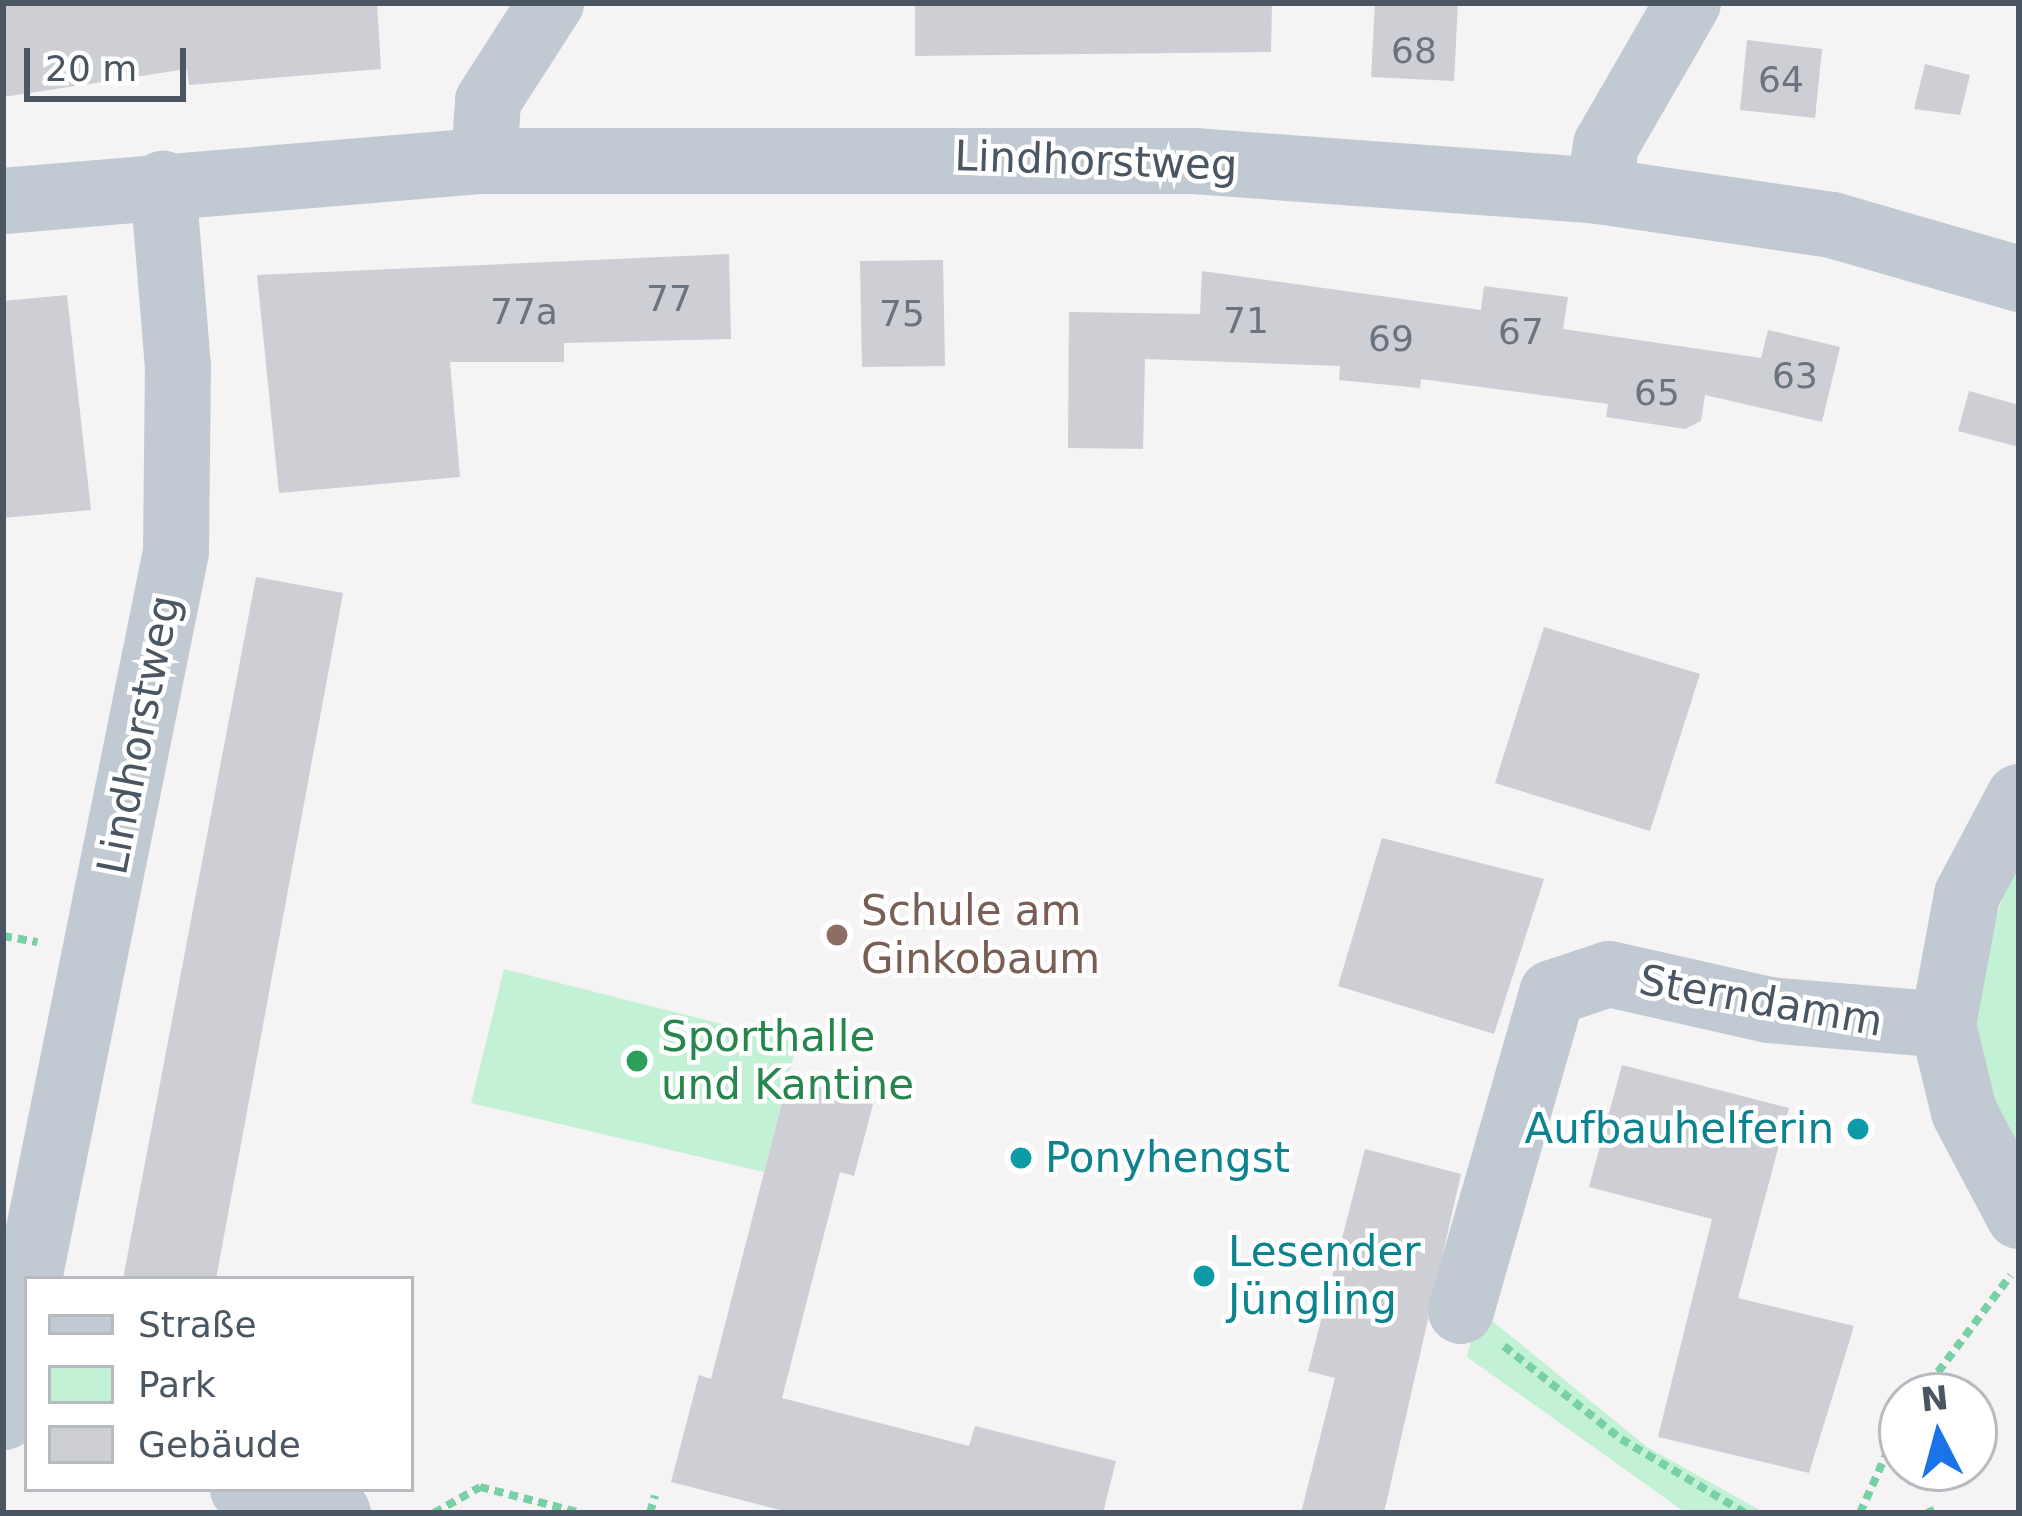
<!DOCTYPE html>
<html>
<head>
<meta charset="utf-8">
<style>
  body { margin:0 }
  #map { position:relative; width:2022px; height:1516px; overflow:hidden; background:#f5f3f3; font-family:"DejaVu Sans",sans-serif }
  div>[style] { position:absolute }
  .green>* { inset:0; background:#c3f1d5 }
  .building>* { inset:0; background:#cdcfd5 }
  .path>* { height:8px; margin-top:-4px; transform-origin:0; background:repeating-linear-gradient(90deg,#7ad0a6 0 9px,transparent 0 15px) }
  .minor>* { height:66px; margin:-33px; padding:0 33px; transform-origin:33px; border-radius:33px; background:#c1cad2 }
  .dots>* { width:33px; height:33px; translate:-50% -50%; box-sizing:border-box; border:6px solid #fff; border-radius:50% }
  span { translate:-50% -50%; white-space:nowrap; text-align:center; line-height:1.15; -webkit-text-stroke:9px #fff; paint-order:stroke }
  .number-label { font-size:36px; color:#6b747e }
  .number-label span { -webkit-text-stroke-width:0 }
  .street-label { font-size:42px; color:#4a5661 }
  .education-label { font-size:42px; color:#785e54 }
  .left { translate:0 -50%; text-align:left }
  .leisure-label { font-size:42px; color:#27864d }
  .culture-label { font-size:42px; color:#0d838f }
  .right { translate:-100% -50%; text-align:right }
  .frame { position:absolute; inset:0; border:6px solid #4a5661; pointer-events:none }
  .legend { position:absolute; left:24px; top:1276px; width:390px; height:216px; box-sizing:border-box; background:#fff; border:3px solid #b7bbc0; margin:0; padding:15px 21px; list-style:none; font-size:36px; color:#4a5661 }
  .legend li { display:flex; align-items:center; gap:24px; height:60px }
  .legend b { width:60px; border:3px solid #b7bbc0 }
  .north { position:absolute; left:1878px; top:1372px; width:120px; height:120px; box-sizing:border-box; background:#fff; border:3px solid #b7bbc0; border-radius:50%; rotate:354deg; font-size:33px; font-weight:700; line-height:48px; text-align:center; color:#4a5661 }
  .north::after { content:''; display:block; margin:auto; width:42px; height:54px; background:#1a73e8; clip-path:polygon(50% 0,100% 100%,50% 72%,0 100%) }
  .scale { position:absolute; left:24px; top:48px; width:162px; height:54px; box-sizing:border-box; border:6px solid #4a5661; border-top:0; padding-left:15px; font-size:36px; line-height:42px; white-space:nowrap; color:#4a5661; -webkit-text-stroke:9px #fff; paint-order:stroke }
</style>
</head>
<body>
<div id="map">
  <div class="green">
    <i style="clip-path:polygon(2019px 847px,2018px 1064px,2019px 1179px,1966px 1010px)"></i>
    <i style="clip-path:polygon(504px 969px,797px 1043px,764px 1172px,471px 1103px)"></i>
    <i style="clip-path:polygon(1479px 1310px,1647px 1447px,1765px 1513px,1686px 1513px,1467px 1357px)"></i>
  </div>
  <div class="building">
    <i style="clip-path:polygon(3px 3px,377px 3px,381px 69px,189px 85px,187px 69px,3px 97px)"></i>
    <i style="clip-path:polygon(915px 3px,1272px 3px,1271px 52px,915px 56px)"></i>
    <i style="clip-path:polygon(1375px 3px,1458px 3px,1454px 81px,1371px 77px)"></i>
    <i style="clip-path:polygon(1747px 40px,1822px 49px,1815px 118px,1740px 110px)"></i>
    <i style="clip-path:polygon(1925px 64px,1970px 75px,1960px 115px,1914px 109px)"></i>
    <i style="clip-path:polygon(729px 254px,731px 339px,564px 343px,564px 362px,450px 362px,460px 477px,279px 493px,257px 275px)"></i>
    <i style="clip-path:polygon(943px 260px,945px 366px,862px 367px,860px 261px)"></i>
    <i style="clip-path:polygon(1202px 271px,1481px 310px,1484px 286px,1568px 297px,1563px 329px,1761px 358px,1768px 330px,1840px 347px,1822px 422px,1705px 395px,1701px 421px,1685px 429px,1606px 417px,1608px 404px,1421px 379px,1420px 388px,1339px 380px,1340px 366px,1145px 359px,1143px 449px,1068px 448px,1069px 312px,1200px 314px)"></i>
    <i style="clip-path:polygon(67px 295px,91px 510px,3px 518px,3px 301px)"></i>
    <i style="clip-path:polygon(1969px 391px,2019px 405px,2019px 447px,1958px 431px)"></i>
    <i style="clip-path:polygon(256px 577px,343px 593px,216px 1279px,123px 1279px)"></i>
    <i style="clip-path:polygon(1544px 627px,1700px 674px,1650px 831px,1495px 783px)"></i>
    <i style="clip-path:polygon(1382px 838px,1544px 879px,1494px 1034px,1338px 986px)"></i>
    <i style="clip-path:polygon(1622px 1065px,1789px 1108px,1738px 1298px,1854px 1326px,1809px 1473px,1658px 1437px,1712px 1219px,1589px 1187px)"></i>
    <i style="clip-path:polygon(788px 1079px,874px 1101px,854px 1176px,840px 1172px,782px 1398px,969px 1446px,975px 1426px,1116px 1461px,1103px 1513px,792px 1513px,671px 1482px,699px 1375px,711px 1379px)"></i>
    <i style="clip-path:polygon(1365px 1149px,1461px 1174px,1384px 1513px,1301px 1513px,1335px 1378px,1308px 1371px)"></i>
  </div>
  <div class="path">
    <i style="left:3px;top:936px;width:35px;rotate:10deg"></i>
    <i style="left:1504px;top:1346px;width:149px;rotate:38.5deg"></i>
    <i style="left:1621px;top:1439px;width:144px;rotate:30.8deg"></i>
    <i style="left:1920px;top:1396px;width:151px;rotate:-53.1deg"></i>
    <i style="left:434px;top:1513px;width:53px;rotate:-29.5deg"></i>
    <i style="left:480px;top:1487px;width:104px;rotate:14.4deg"></i>
    <i style="left:650px;top:1513px;width:18px;rotate:-74deg"></i>
    <i style="left:1860px;top:1513px;width:103px;rotate:-65.9deg"></i>
    <i style="left:1927px;top:1513px;width:8px;rotate:-23deg"></i>
  </div>
  <div class="minor">
    <i style="left:484px;top:161px;width:60px;rotate:-86.2deg"></i>
    <i style="left:488px;top:101px;width:117px;rotate:-57.3deg"></i>
    <i style="left:1599px;top:191px;width:47px;rotate:-81.3deg"></i>
    <i style="left:1606px;top:145px;width:164px;rotate:-60deg"></i>
    <i style="left:3px;top:201px;width:483px;rotate:-4.8deg"></i>
    <i style="left:484px;top:161px;width:710px"></i>
    <i style="left:1194px;top:161px;width:406px;rotate:4.2deg"></i>
    <i style="left:1599px;top:191px;width:235px;rotate:8.3deg"></i>
    <i style="left:1832px;top:225px;width:195px;rotate:16.1deg"></i>
    <i style="left:2019px;top:797px;width:111px;rotate:118deg"></i>
    <i style="left:1967px;top:895px;width:132px;rotate:100.5deg"></i>
    <i style="left:1943px;top:1025px;width:89px;rotate:76.4deg"></i>
    <i style="left:1964px;top:1112px;width:118px;rotate:62.1deg"></i>
    <i style="left:29px;top:1279px;width:742px;rotate:-78.57deg"></i>
    <i style="left:176px;top:552px;width:185px;rotate:-89.4deg"></i>
    <i style="left:178px;top:367px;width:184px;rotate:-94.7deg"></i>
    <i style="left:1461px;top:1311px;width:331px;rotate:-74deg"></i>
    <i style="left:1552px;top:993px;width:60px;rotate:-18.4deg"></i>
    <i style="left:1609px;top:974px;width:164px;rotate:12.7deg"></i>
    <i style="left:1769px;top:1010px;width:175px;rotate:4.9deg"></i>
    <i style="left:4px;top:1417px;width:129px;rotate:-79.7deg"></i>
    <i style="left:243px;top:1489px;width:98px;rotate:14.2deg"></i>
  </div>
  <div class="dots">
    <i style="left:837px;top:935px;background:#8d6e63"></i>
    <i style="left:637px;top:1061px;background:#2e9e5b"></i>
    <i style="left:1858px;top:1129px;background:#0f9aa8"></i>
    <i style="left:1021px;top:1158px;background:#0f9aa8"></i>
    <i style="left:1204px;top:1276px;background:#0f9aa8"></i>
  </div>
  <div class="number-label">
    <span style="left:1414px;top:51px">68</span>
    <span style="left:1781px;top:80px">64</span>
    <span style="left:669px;top:299px">77</span>
    <span style="left:524px;top:312px">77a</span>
    <span style="left:902px;top:314px">75</span>
    <span style="left:1246px;top:321px">71</span>
    <span style="left:1521px;top:332px">67</span>
    <span style="left:1391px;top:339px">69</span>
    <span style="left:1795px;top:376px">63</span>
    <span style="left:1657px;top:393px">65</span>
  </div>
  <div class="street-label">
    <span style="left:1096px;top:161px;rotate:2deg">Lindhorstweg</span>
    <span style="left:139px;top:735px;rotate:-79deg">Lindhorstweg</span>
    <span style="left:1761px;top:1001px;rotate:10deg">Sterndamm</span>
  </div>
  <div class="education-label">
    <span class="left" style="left:861px;top:935px">Schule am<br>Ginkobaum</span>
  </div>
  <div class="leisure-label">
    <span class="left" style="left:661px;top:1061px">Sporthalle<br>und Kantine</span>
  </div>
  <div class="culture-label">
    <span class="right" style="left:1834px;top:1129px">Aufbauhelferin</span>
    <span class="left" style="left:1045px;top:1158px">Ponyhengst</span>
    <span class="left" style="left:1228px;top:1276px">Lesender<br>Jüngling</span>
  </div>
  <div class="frame"></div>
  <ul class="legend">
  <li><b style="height:15px;background:#c1cad2"></b>Straße</li>
  <li><b style="height:33px;background:#c3f1d5"></b>Park</li>
  <li><b style="height:33px;background:#cdcfd5"></b>Gebäude</li>
  </ul>
  <div class="north">N</div>
  <div class="scale">20 m</div>
</div>
</body>
</html>
